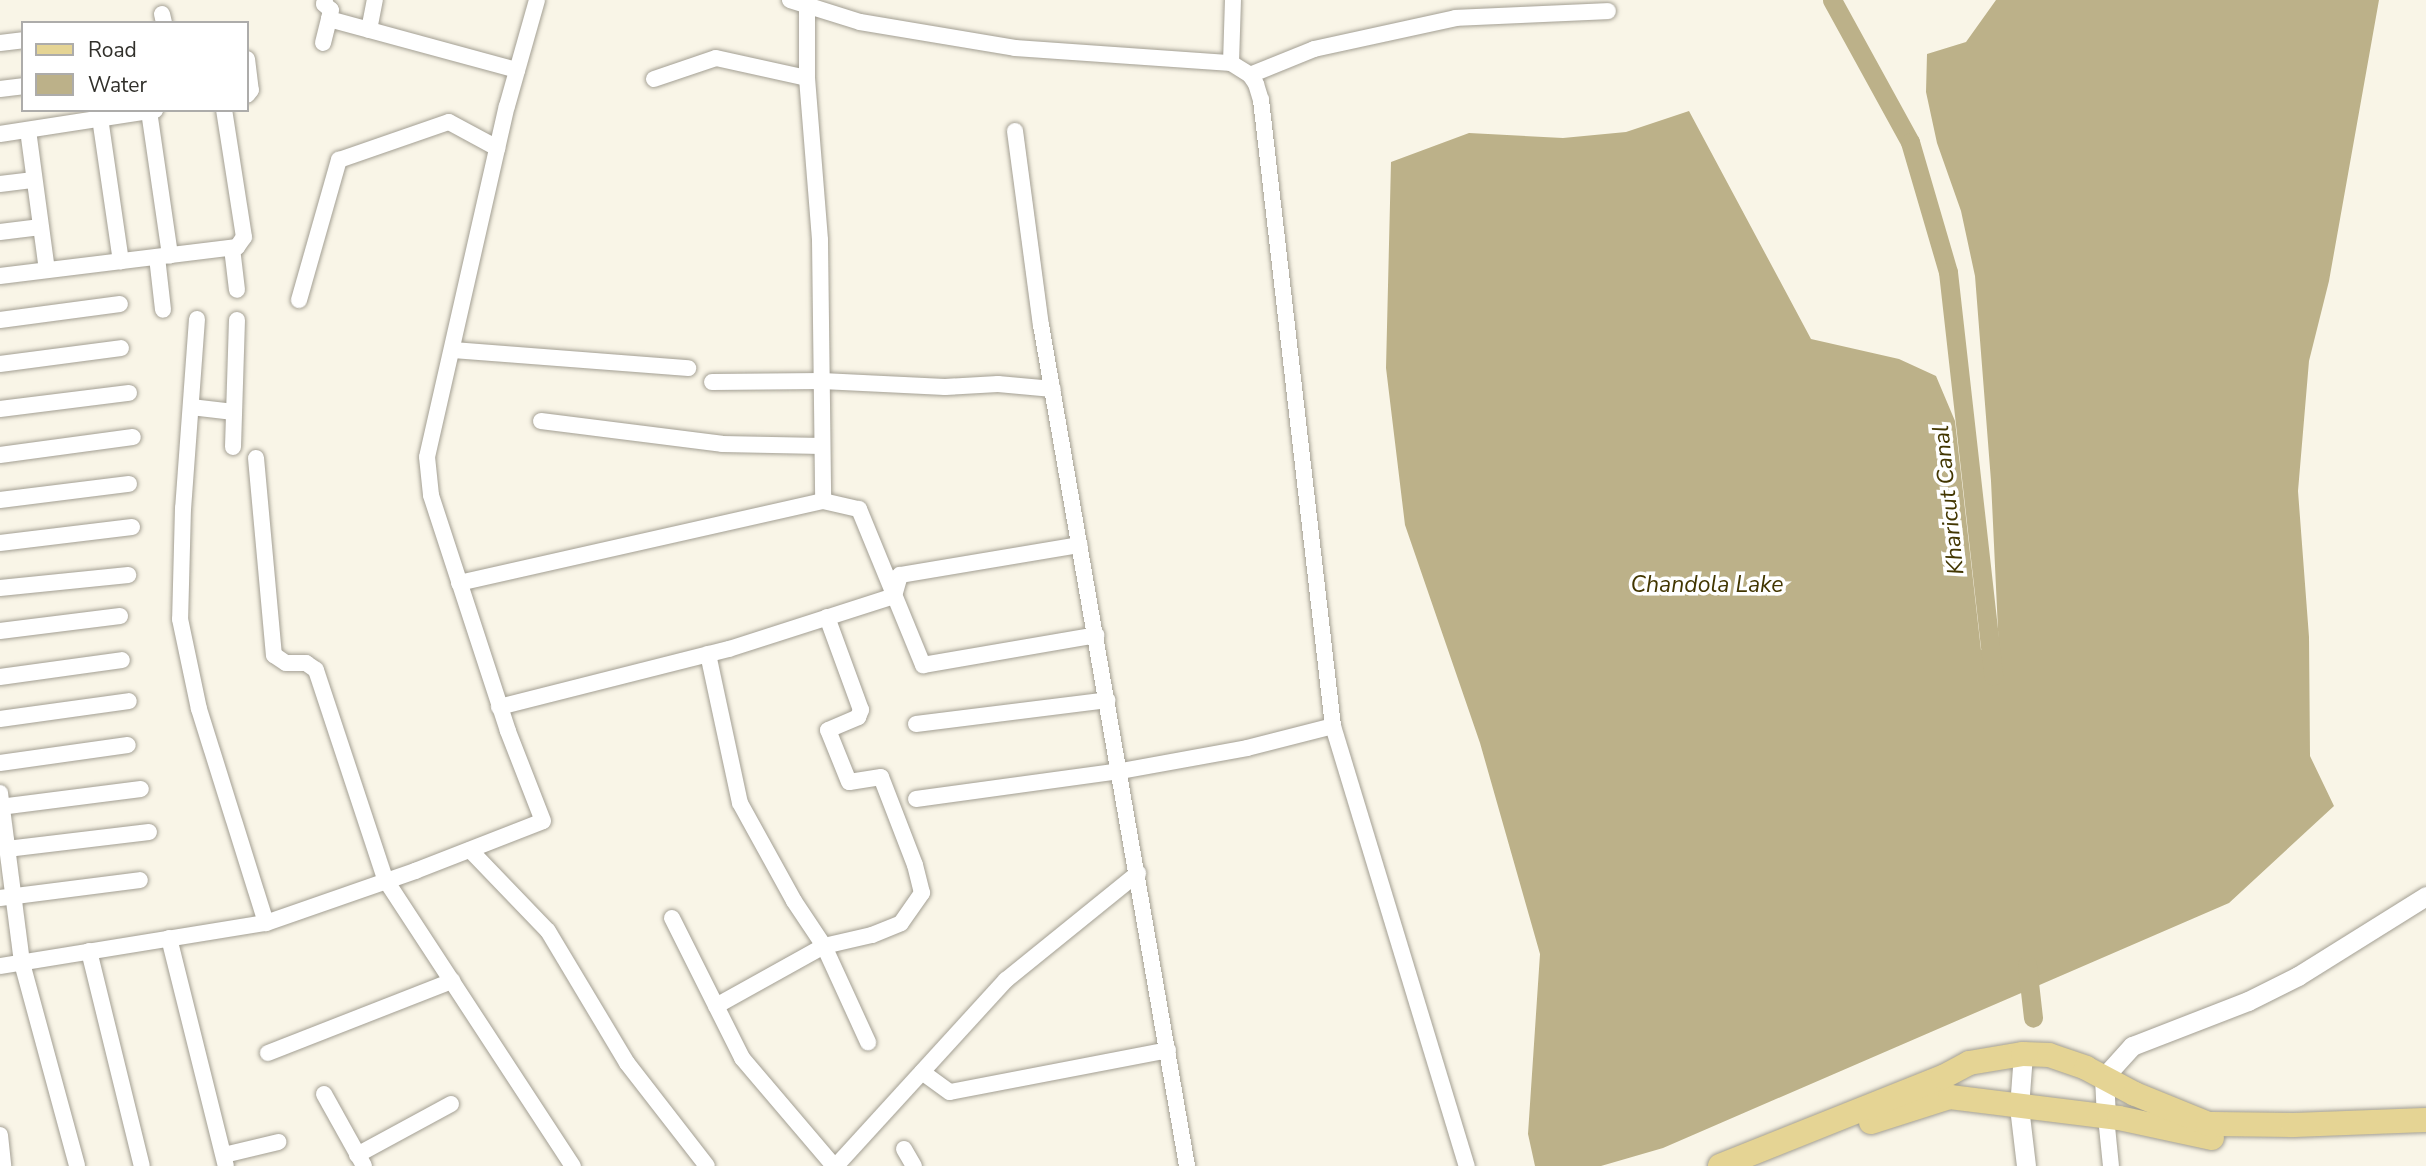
<!DOCTYPE html>
<html>
<head>
<meta charset="utf-8">
<style>
  body { margin:0 }
  #map { position:relative; width:2426px; height:1166px; overflow:hidden; background:#f9f5e7; font-family:"Nunito Sans",sans-serif }
  div>[style] { position:absolute }
  .water>* { inset:0; background:#bcb189 }
  .canal>* { height:19px; margin:-9.5px; padding:0 9.5px; transform-origin:9.5px; border-radius:9.5px; background:#bcb189 }
  .roads { filter:drop-shadow(0 0 2px #a39f93) drop-shadow(0 0 2px #a39f93) }
  .minor>* { height:16px; margin:-8px; padding:0 8px; transform-origin:8px; border-radius:8px; background:#fff }
  .tertiary>* { height:19px; margin:-9.5px; padding:0 9.5px; transform-origin:9.5px; border-radius:9.5px; background:#fff }
  .primary>* { height:24px; margin:-12px; padding:0 12px; transform-origin:12px; border-radius:12px; background:#e5d494 }
  span { translate:-50% -50%; white-space:nowrap; text-align:center; line-height:1.15; -webkit-text-stroke:7px #fff; paint-order:stroke }
  .water-label { font-size:23px; color:#423601; font-style:italic }
  .legend { position:absolute; left:21px; top:21px; width:228px; height:91px; box-sizing:border-box; background:#fff; border:2px solid #adacaa; margin:0; padding:9px 12px; list-style:none; font-size:21px; color:#31302b }
  .legend li { display:flex; align-items:center; gap:14px; height:35px }
  .legend b { width:35px; border:2px solid #adacaa }
</style>
</head>
<body>
<div id="map">
  <div class="water">
    <i style="clip-path:polygon(1996px 0,2379px 0,2329px 281px,2309px 361px,2298px 491px,2309px 637px,2310px 756px,2334px 806px,2229px 903px,1663px 1148px,1601px 1166px,1535px 1166px,1528px 1134px,1540px 954px,1480px 743px,1405px 525px,1386px 368px,1391px 162px,1469px 133px,1563px 138px,1626px 132px,1689px 111px,1811px 339px,1899px 359px,1936px 376px,1955px 421px,1981px 650px,1999px 651px,1991px 481px,1975px 276px,1961px 211px,1937px 143px,1926px 92px,1927px 54px,1966px 42px)"></i>
  </div>
  <div class="canal">
    <i style="left:1832px;top:0;width:162px;rotate:61.2deg"></i>
    <i style="left:1910px;top:142px;width:135px;rotate:73.7deg"></i>
    <i style="left:1948px;top:272px;width:406px;rotate:83.6deg"></i>
    <i style="left:2027px;top:965px;width:53px;rotate:83.5deg"></i>
  </div>
  <div class="roads">
    <div class="minor">
      <i style="left:325px;top:0;width:4px;rotate:104deg"></i>
      <i style="left:324px;top:4px;width:9px;rotate:41deg"></i>
      <i style="left:331px;top:10px;width:9px;rotate:103deg"></i>
      <i style="left:790px;top:0;width:73px;rotate:17.4deg"></i>
      <i style="left:860px;top:22px;width:157px;rotate:9.5deg"></i>
      <i style="left:1015px;top:48px;width:217px;rotate:4deg"></i>
      <i style="left:1231px;top:63px;width:22px;rotate:32deg"></i>
      <i style="left:1250px;top:75px;width:11px;rotate:56deg"></i>
      <i style="left:1256px;top:84px;width:17px;rotate:73deg"></i>
      <i style="left:1261px;top:100px;width:630px;rotate:83.44deg"></i>
      <i style="left:1333px;top:726px;width:460px;rotate:73.1deg"></i>
      <i style="left:807px;top:8px;width:70px;rotate:90deg"></i>
      <i style="left:807px;top:78px;width:163px;rotate:85.4deg"></i>
      <i style="left:820px;top:240px;width:261px;rotate:89.3deg"></i>
      <i style="left:162px;top:14px;width:9px;rotate:77deg"></i>
      <i style="left:369px;top:30px;width:31px;rotate:-79deg"></i>
      <i style="left:0;top:43px;width:23px;rotate:-7deg"></i>
      <i style="left:323px;top:43px;width:25px;rotate:-76deg"></i>
      <i style="left:329px;top:19px;width:195px;rotate:15.2deg"></i>
      <i style="left:247px;top:59px;width:31px;rotate:83deg"></i>
      <i style="left:251px;top:90px;width:6px;rotate:129deg"></i>
      <i style="left:1231px;top:63px;width:63px;rotate:-88.2deg"></i>
      <i style="left:1250px;top:75px;width:69px;rotate:-22.1deg"></i>
      <i style="left:1314px;top:49px;width:145px;rotate:-12.3deg"></i>
      <i style="left:1456px;top:18px;width:152px;rotate:-2.6deg"></i>
      <i style="left:654px;top:79px;width:65px;rotate:-18.7deg"></i>
      <i style="left:716px;top:58px;width:93px;rotate:12.4deg"></i>
      <i style="left:0;top:89px;width:23px;rotate:-7deg"></i>
      <i style="left:99px;top:111px;width:152px;rotate:81.7deg"></i>
      <i style="left:149px;top:111px;width:146px;rotate:81.7deg"></i>
      <i style="left:28px;top:130px;width:141px;rotate:82.3deg"></i>
      <i style="left:1015px;top:131px;width:196px;rotate:82.4deg"></i>
      <i style="left:1041px;top:325px;width:854px;rotate:80.15deg"></i>
      <i style="left:0;top:134px;width:157px;rotate:-8.8deg"></i>
      <i style="left:0;top:184px;width:34px;rotate:-7deg"></i>
      <i style="left:0;top:232px;width:41px;rotate:-7deg"></i>
      <i style="left:232px;top:248px;width:42px;rotate:83.2deg"></i>
      <i style="left:157px;top:257px;width:53px;rotate:83.5deg"></i>
      <i style="left:0;top:276px;width:239px;rotate:-7deg"></i>
      <i style="left:237px;top:247px;width:12px;rotate:-55deg"></i>
      <i style="left:244px;top:237px;width:129px;rotate:-98.9deg"></i>
      <i style="left:299px;top:300px;width:146px;rotate:-74.1deg"></i>
      <i style="left:339px;top:160px;width:116px;rotate:-19.1deg"></i>
      <i style="left:449px;top:122px;width:55px;rotate:28.4deg"></i>
      <i style="left:197px;top:319px;width:190px;rotate:94.2deg"></i>
      <i style="left:183px;top:508px;width:111px;rotate:91.5deg"></i>
      <i style="left:180px;top:619px;width:92px;rotate:78.1deg"></i>
      <i style="left:199px;top:709px;width:224px;rotate:72.6deg"></i>
      <i style="left:0;top:320px;width:121px;rotate:-7.6deg"></i>
      <i style="left:453px;top:350px;width:236px;rotate:4.4deg"></i>
      <i style="left:0;top:364px;width:122px;rotate:-7.5deg"></i>
      <i style="left:712px;top:382px;width:110px;rotate:-0.5deg"></i>
      <i style="left:822px;top:381px;width:123px;rotate:2.8deg"></i>
      <i style="left:945px;top:387px;width:53px;rotate:-3.2deg"></i>
      <i style="left:998px;top:384px;width:55px;rotate:5.2deg"></i>
      <i style="left:191px;top:407px;width:43px;rotate:6.6deg"></i>
      <i style="left:0;top:409px;width:130px;rotate:-7.1deg"></i>
      <i style="left:541px;top:421px;width:182px;rotate:7.2deg"></i>
      <i style="left:722px;top:444px;width:100px;rotate:1.1deg"></i>
      <i style="left:233px;top:447px;width:127px;rotate:-88.2deg"></i>
      <i style="left:0;top:455px;width:134px;rotate:-7.7deg"></i>
      <i style="left:256px;top:458px;width:198px;rotate:84.8deg"></i>
      <i style="left:274px;top:655px;width:14px;rotate:34deg"></i>
      <i style="left:286px;top:663px;width:20px"></i>
      <i style="left:306px;top:663px;width:12px;rotate:35deg"></i>
      <i style="left:316px;top:670px;width:220px;rotate:71.7deg"></i>
      <i style="left:385px;top:879px;width:343px;rotate:56.8deg"></i>
      <i style="left:0;top:500px;width:130px;rotate:-7.1deg"></i>
      <i style="left:0;top:543px;width:133px;rotate:-6.9deg"></i>
      <i style="left:459px;top:583px;width:373px;rotate:-12.7deg"></i>
      <i style="left:823px;top:501px;width:37px;rotate:13deg"></i>
      <i style="left:859px;top:509px;width:169px;rotate:67.7deg"></i>
      <i style="left:923px;top:665px;width:176px;rotate:-9.8deg"></i>
      <i style="left:0;top:588px;width:129px;rotate:-5.8deg"></i>
      <i style="left:0;top:631px;width:121px;rotate:-7.1deg"></i>
      <i style="left:708px;top:654px;width:152px;rotate:77.9deg"></i>
      <i style="left:740px;top:803px;width:112px;rotate:61.1deg"></i>
      <i style="left:794px;top:901px;width:54px;rotate:56.3deg"></i>
      <i style="left:824px;top:946px;width:106px;rotate:65.4deg"></i>
      <i style="left:0;top:677px;width:123px;rotate:-7.9deg"></i>
      <i style="left:499px;top:707px;width:237px;rotate:-14.2deg"></i>
      <i style="left:729px;top:649px;width:173px;rotate:-17.8deg"></i>
      <i style="left:894px;top:596px;width:22px;rotate:-74deg"></i>
      <i style="left:900px;top:575px;width:182px;rotate:-9.5deg"></i>
      <i style="left:0;top:719px;width:130px;rotate:-7.9deg"></i>
      <i style="left:916px;top:724px;width:193px;rotate:-7.1deg"></i>
      <i style="left:0;top:763px;width:129px;rotate:-8deg"></i>
      <i style="left:0;top:793px;width:171px;rotate:82.6deg"></i>
      <i style="left:22px;top:963px;width:210px;rotate:74.8deg"></i>
      <i style="left:916px;top:799px;width:207px;rotate:-7.8deg"></i>
      <i style="left:1121px;top:771px;width:128px;rotate:-10.3deg"></i>
      <i style="left:1247px;top:748px;width:89px;rotate:-14.3deg"></i>
      <i style="left:0;top:807px;width:142px;rotate:-7.3deg"></i>
      <i style="left:7px;top:849px;width:143px;rotate:-6.8deg"></i>
      <i style="left:470px;top:850px;width:112px;rotate:46.1deg"></i>
      <i style="left:548px;top:931px;width:154px;rotate:59.1deg"></i>
      <i style="left:627px;top:1063px;width:130px;rotate:52.2deg"></i>
      <i style="left:0;top:898px;width:141px;rotate:-7.3deg"></i>
      <i style="left:672px;top:918px;width:157px;rotate:63.4deg"></i>
      <i style="left:742px;top:1058px;width:142px;rotate:49.6deg"></i>
      <i style="left:169px;top:938px;width:235px;rotate:76deg"></i>
      <i style="left:89px;top:951px;width:221px;rotate:76.2deg"></i>
      <i style="left:0;top:966px;width:269px;rotate:-9.2deg"></i>
      <i style="left:266px;top:923px;width:158px;rotate:-19.2deg"></i>
      <i style="left:415px;top:871px;width:137px;rotate:-21.3deg"></i>
      <i style="left:543px;top:821px;width:97px;rotate:-111.3deg"></i>
      <i style="left:508px;top:731px;width:248px;rotate:-108.1deg"></i>
      <i style="left:431px;top:495px;width:38px;rotate:-96deg"></i>
      <i style="left:427px;top:457px;width:360px;rotate:-77.2deg"></i>
      <i style="left:507px;top:106px;width:110px;rotate:-74.2deg"></i>
      <i style="left:716px;top:1006px;width:124px;rotate:-29.1deg"></i>
      <i style="left:824px;top:946px;width:49px;rotate:-12.9deg"></i>
      <i style="left:872px;top:935px;width:31px;rotate:-22deg"></i>
      <i style="left:901px;top:923px;width:37px;rotate:-55deg"></i>
      <i style="left:922px;top:893px;width:29px;rotate:-104deg"></i>
      <i style="left:915px;top:865px;width:94px;rotate:-111.1deg"></i>
      <i style="left:881px;top:777px;width:32px;rotate:171deg"></i>
      <i style="left:849px;top:782px;width:56px;rotate:-112deg"></i>
      <i style="left:828px;top:730px;width:33px;rotate:-23deg"></i>
      <i style="left:858px;top:717px;width:8px;rotate:-67deg"></i>
      <i style="left:861px;top:710px;width:99px;rotate:-110.1deg"></i>
      <i style="left:268px;top:1053px;width:198px;rotate:-21.4deg"></i>
      <i style="left:922px;top:1072px;width:34px;rotate:36deg"></i>
      <i style="left:950px;top:1092px;width:222px;rotate:-10.9deg"></i>
      <i style="left:324px;top:1094px;width:82px;rotate:60.9deg"></i>
      <i style="left:2106px;top:1117px;width:49px;rotate:84.2deg"></i>
      <i style="left:0;top:1135px;width:31px;rotate:84deg"></i>
      <i style="left:904px;top:1149px;width:20px;rotate:60deg"></i>
      <i style="left:224px;top:1155px;width:56px;rotate:-13.5deg"></i>
      <i style="left:357px;top:1155px;width:107px;rotate:-28.5deg"></i>
      <i style="left:836px;top:1166px;width:252px;rotate:-47.6deg"></i>
      <i style="left:1006px;top:980px;width:170px;rotate:-39deg"></i>
    </div>
    <div class="tertiary">
      <i style="left:2023px;top:1054px;width:53px;rotate:94.3deg"></i>
      <i style="left:2019px;top:1107px;width:59px;rotate:83.2deg"></i>
      <i style="left:2106px;top:1117px;width:40px;rotate:-92.9deg"></i>
      <i style="left:2104px;top:1077px;width:42px;rotate:-47.9deg"></i>
      <i style="left:2132px;top:1046px;width:124px;rotate:-21.2deg"></i>
      <i style="left:2248px;top:1001px;width:56px;rotate:-26.6deg"></i>
      <i style="left:2298px;top:976px;width:151px;rotate:-32deg"></i>
    </div>
    <div class="primary">
      <i style="left:1871px;top:1122px;width:83px;rotate:-17.6deg"></i>
      <i style="left:1950px;top:1097px;width:170px;rotate:7.1deg"></i>
      <i style="left:2119px;top:1118px;width:95px;rotate:12.1deg"></i>
      <i style="left:1720px;top:1166px;width:240px;rotate:-21.8deg"></i>
      <i style="left:1943px;top:1077px;width:30px;rotate:-28deg"></i>
      <i style="left:1969px;top:1063px;width:55px;rotate:-9.5deg"></i>
      <i style="left:2023px;top:1054px;width:26px;rotate:2deg"></i>
      <i style="left:2049px;top:1055px;width:39px;rotate:19deg"></i>
      <i style="left:2086px;top:1068px;width:55px;rotate:28deg"></i>
      <i style="left:2135px;top:1094px;width:79px;rotate:22.3deg"></i>
      <i style="left:2208px;top:1124px;width:85px;rotate:0.7deg"></i>
      <i style="left:2293px;top:1125px;width:133px;rotate:-2.2deg"></i>
    </div>
  </div>
  <div class="water-label">
    <span style="left:1949px;top:500px;rotate:-96deg">Kharicut Canal</span>
    <span style="left:1707px;top:585px">Chandola Lake</span>
  </div>
  <ul class="legend">
  <li><b style="height:9px;background:#e5d494"></b>Road</li>
  <li><b style="height:19px;background:#bcb189"></b>Water</li>
  </ul>
</div>
</body>
</html>
